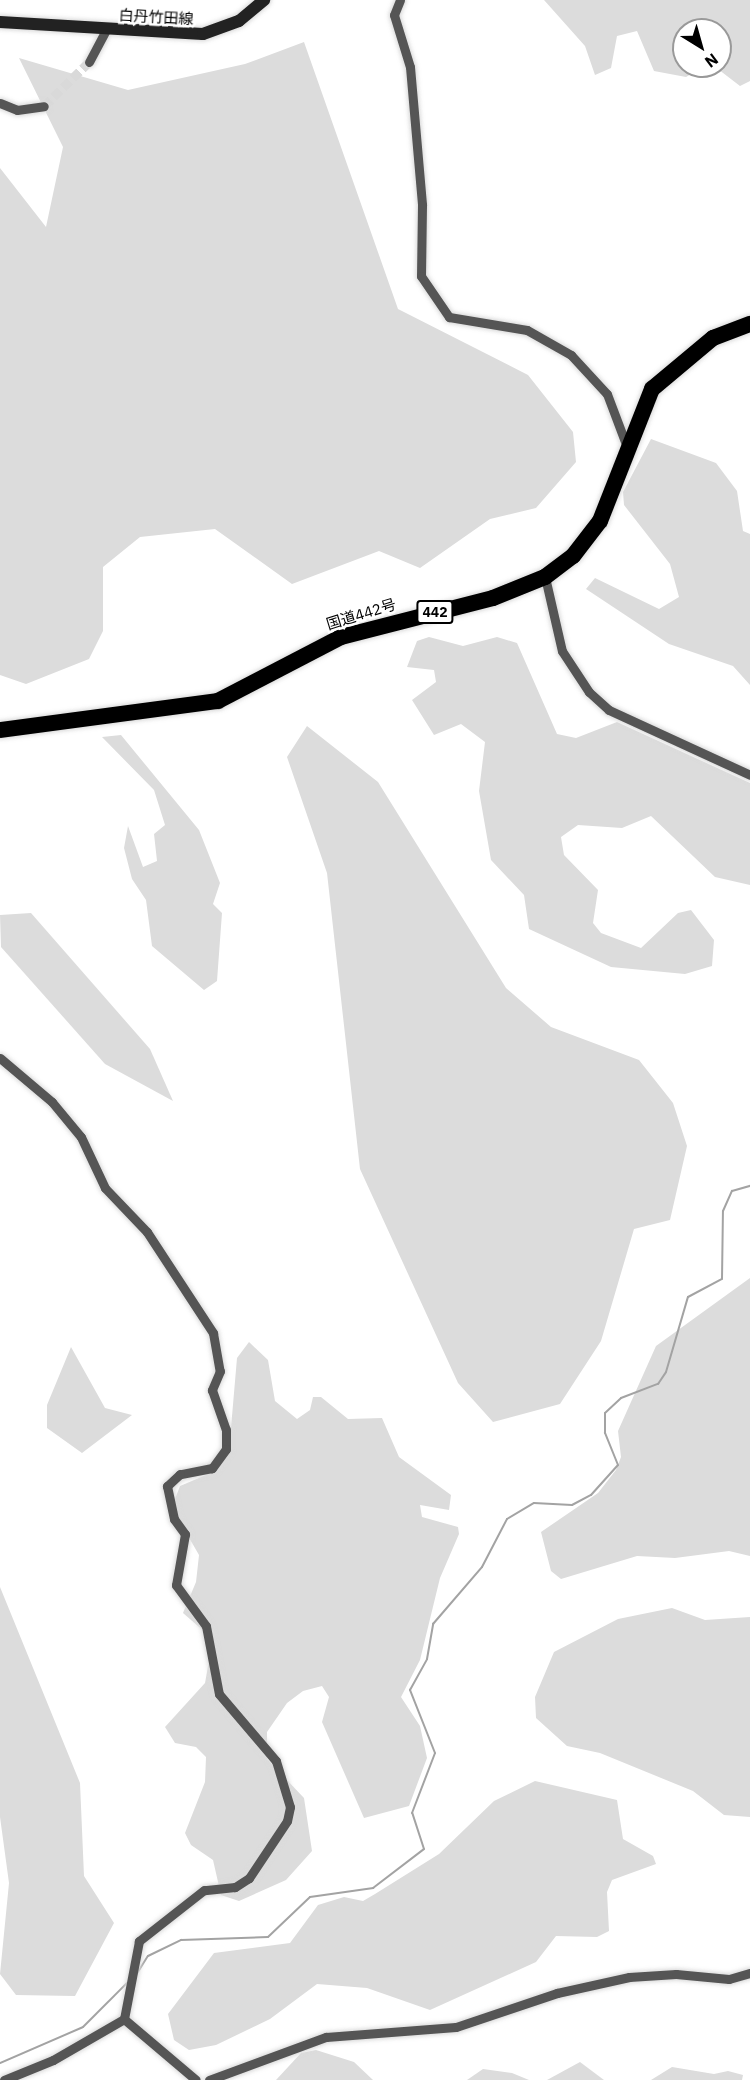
<!DOCTYPE html>
<html>
<head>
<meta charset="utf-8">
<style>
  body { margin:0 }
  #map { position:relative; width:750px; height:2080px; overflow:hidden; background:#fff; font-family:"IBM Plex Sans","Noto Sans JP",sans-serif }
  div>[style] { position:absolute }
  .green>* { inset:0; background:#dcdcdc }
  .stream>* { height:2px; margin:-1px; padding:0 1px; transform-origin:1px; border-radius:1px; background:#a3a3a3 }
  .street-tunnel>* { height:9px; margin-top:-4.5px; transform-origin:0; background:repeating-linear-gradient(90deg,#d9d9d9 0 9px,transparent 0 13.5px) }
  .roads { filter:drop-shadow(0 0 2px #dbdbdb) drop-shadow(0 0 2px #dbdbdb) }
  .street>* { height:9px; margin:-4.5px; padding:0 4.5px; transform-origin:4.5px; border-radius:4.5px; background:#555 }
  .secondary>* { height:12px; margin:-6px; padding:0 6px; transform-origin:6px; border-radius:6px; background:#222 }
  .highway>* { height:16px; margin:-8px; padding:0 8px; transform-origin:8px; border-radius:8px; background:#000 }
  span { translate:-50% -50%; white-space:nowrap; text-align:center; line-height:1.15; -webkit-text-stroke:5px #fff; paint-order:stroke }
  .shield-label span { padding:2px 4px; background:#fff; border:2px solid; border-radius:4px; -webkit-text-stroke-width:0 }
  .shield-label { font-size:14px; color:#000; font-weight:700 }
  .street-label { font-size:15px; color:#000 }
  .north { position:absolute; left:672px; top:18px; width:60px; height:60px; box-sizing:border-box; background:#fff; border:2px solid #999; border-radius:50%; rotate:143deg; font-size:16px; font-weight:700; line-height:24px; text-align:center; color:#000 }
  .north::after { content:''; display:block; margin:auto; width:21px; height:27px; background:#000; clip-path:polygon(50% 0,100% 100%,50% 72%,0 100%) }
</style>
</head>
<body>
<div id="map">
  <div class="green">
    <i style="clip-path:polygon(544px 0,750px 0,750px 81px,740px 86px,714px 66px,720px 66px,720px 30px,684px 30px,684px 66px,705px 66px,686px 77px,654px 71px,637px 31px,617px 36px,611px 68px,595px 75px,585px 46px)"></i>
    <i style="clip-path:polygon(304px 42px,398px 309px,528px 375px,573px 432px,576px 462px,536px 508px,490px 519px,420px 568px,379px 551px,292px 584px,215px 529px,140px 537px,103px 567px,103px 631px,89px 659px,26px 684px,0 675px,0 168px,46px 227px,63px 147px,19px 58px,128px 90px,245px 64px)"></i>
    <i style="clip-path:polygon(651px 439px,716px 463px,737px 491px,743px 531px,750px 534px,750px 685px,733px 666px,669px 644px,586px 589px,595px 578px,659px 609px,679px 597px,670px 564px,624px 505px,623px 492px)"></i>
    <i style="clip-path:polygon(429px 637px,463px 646px,497px 637px,517px 643px,557px 734px,576px 738px,617px 722px,750px 783px,750px 885px,715px 877px,651px 816px,622px 828px,578px 825px,561px 837px,564px 855px,598px 890px,593px 923px,601px 933px,641px 948px,678px 913px,691px 910px,714px 940px,712px 966px,685px 974px,611px 967px,529px 929px,524px 895px,491px 860px,479px 791px,485px 742px,461px 724px,434px 735px,412px 700px,436px 682px,434px 670px,407px 667px,417px 641px)"></i>
    <i style="clip-path:polygon(307px 726px,378px 782px,506px 988px,551px 1027px,639px 1060px,673px 1103px,687px 1146px,670px 1220px,634px 1229px,601px 1341px,560px 1404px,493px 1422px,458px 1383px,360px 1169px,327px 873px,287px 757px)"></i>
    <i style="clip-path:polygon(121px 735px,199px 830px,220px 883px,213px 904px,222px 913px,217px 981px,204px 990px,152px 946px,146px 900px,132px 879px,124px 848px,128px 826px,143px 867px,157px 861px,154px 834px,165px 825px,154px 790px,102px 737px)"></i>
    <i style="clip-path:polygon(31px 913px,150px 1049px,173px 1101px,105px 1064px,1px 947px,0 915px)"></i>
    <i style="clip-path:polygon(750px 1278px,750px 1556px,729px 1551px,675px 1558px,637px 1556px,561px 1579px,551px 1571px,541px 1532px,598px 1493px,616px 1470px,621px 1457px,618px 1431px,656px 1346px)"></i>
    <i style="clip-path:polygon(249px 1342px,268px 1360px,275px 1401px,297px 1419px,310px 1410px,313px 1397px,321px 1397px,348px 1419px,382px 1418px,399px 1457px,451px 1495px,449px 1510px,420px 1505px,422px 1517px,458px 1527px,459px 1534px,440px 1578px,420px 1660px,401px 1697px,420px 1726px,427px 1758px,409px 1806px,364px 1818px,322px 1722px,329px 1697px,322px 1686px,303px 1691px,287px 1703px,267px 1732px,267px 1759px,304px 1798px,312px 1851px,286px 1880px,239px 1901px,221px 1895px,213px 1860px,191px 1845px,185px 1833px,205px 1782px,206px 1757px,196px 1747px,175px 1743px,165px 1727px,205px 1683px,213px 1639px,183px 1613px,196px 1582px,199px 1555px,176px 1515px,175px 1499px,180px 1486px,206px 1475px,229px 1451px,237px 1358px)"></i>
    <i style="clip-path:polygon(71px 1347px,105px 1408px,132px 1415px,82px 1453px,47px 1428px,47px 1405px)"></i>
    <i style="clip-path:polygon(0 1587px,80px 1783px,84px 1876px,114px 1923px,75px 1996px,16px 1995px,0 1974px,9px 1883px,0 1817px)"></i>
    <i style="clip-path:polygon(672px 1608px,705px 1620px,750px 1617px,750px 1817px,724px 1815px,693px 1791px,600px 1753px,567px 1746px,536px 1718px,535px 1697px,554px 1652px,618px 1619px)"></i>
    <i style="clip-path:polygon(535px 1781px,617px 1800px,623px 1839px,653px 1856px,656px 1864px,612px 1880px,607px 1892px,609px 1931px,597px 1937px,556px 1936px,536px 1962px,430px 2010px,367px 1988px,317px 1984px,270px 2019px,216px 2045px,189px 2050px,174px 2040px,168px 2014px,214px 1953px,290px 1943px,318px 1905px,344px 1897px,363px 1901px,375px 1894px,439px 1854px,494px 1801px)"></i>
    <i style="clip-path:polygon(316px 2050px,354px 2062px,373px 2080px,276px 2080px,301px 2053px)"></i>
    <i style="clip-path:polygon(580px 2062px,604px 2080px,547px 2080px)"></i>
    <i style="clip-path:polygon(672px 2067px,714px 2074px,728px 2071px,743px 2075px,742px 2080px,651px 2080px)"></i>
    <i style="clip-path:polygon(483px 2069px,512px 2073px,529px 2080px,467px 2080px)"></i>
  </div>
  <div class="stream">
    <i style="left:136px;top:1975px;width:22px;rotate:-58deg"></i>
    <i style="left:148px;top:1956px;width:37px;rotate:-26deg"></i>
    <i style="left:181px;top:1940px;width:87px;rotate:-2deg"></i>
    <i style="left:268px;top:1937px;width:58px;rotate:-43.6deg"></i>
    <i style="left:310px;top:1897px;width:64px;rotate:-8.1deg"></i>
    <i style="left:373px;top:1888px;width:64px;rotate:-37.4deg"></i>
    <i style="left:424px;top:1849px;width:38px;rotate:-108deg"></i>
    <i style="left:412px;top:1813px;width:64px;rotate:-69deg"></i>
    <i style="left:435px;top:1753px;width:68px;rotate:-111.6deg"></i>
    <i style="left:410px;top:1690px;width:35px;rotate:-61deg"></i>
    <i style="left:427px;top:1659px;width:36px;rotate:-80deg"></i>
    <i style="left:433px;top:1624px;width:75px;rotate:-49.3deg"></i>
    <i style="left:482px;top:1567px;width:54px;rotate:-62.5deg"></i>
    <i style="left:507px;top:1519px;width:31px;rotate:-31deg"></i>
    <i style="left:534px;top:1503px;width:38px;rotate:3deg"></i>
    <i style="left:572px;top:1505px;width:21px;rotate:-28deg"></i>
    <i style="left:591px;top:1495px;width:40px;rotate:-48deg"></i>
    <i style="left:618px;top:1465px;width:35px;rotate:-112deg"></i>
    <i style="left:605px;top:1433px;width:20px;rotate:-90deg"></i>
    <i style="left:605px;top:1413px;width:22px;rotate:-43deg"></i>
    <i style="left:621px;top:1398px;width:40px;rotate:-21deg"></i>
    <i style="left:658px;top:1384px;width:14px;rotate:-56deg"></i>
    <i style="left:666px;top:1372px;width:78px;rotate:-73.7deg"></i>
    <i style="left:688px;top:1297px;width:38px;rotate:-28deg"></i>
    <i style="left:722px;top:1279px;width:68px;rotate:-89.2deg"></i>
    <i style="left:723px;top:1211px;width:22px;rotate:-66deg"></i>
    <i style="left:732px;top:1191px;width:19px;rotate:-16deg"></i>
    <i style="left:0;top:2063px;width:90px;rotate:-23.4deg"></i>
    <i style="left:83px;top:2027px;width:62px;rotate:-45deg"></i>
  </div>
  <div class="street-tunnel">
    <i style="left:44px;top:106px;width:63px;rotate:-44.4deg"></i>
  </div>
  <div class="roads">
    <div class="street">
      <i style="left:400px;top:0;width:16px;rotate:112deg"></i>
      <i style="left:394px;top:15px;width:54px;rotate:72.9deg"></i>
      <i style="left:410px;top:67px;width:139px;rotate:85deg"></i>
      <i style="left:422px;top:205px;width:71px;rotate:90.8deg"></i>
      <i style="left:421px;top:276px;width:50px;rotate:55.7deg"></i>
      <i style="left:449px;top:317px;width:79px;rotate:9.5deg"></i>
      <i style="left:527px;top:330px;width:51px;rotate:29.6deg"></i>
      <i style="left:571px;top:355px;width:53px;rotate:47.3deg"></i>
      <i style="left:607px;top:394px;width:57px;rotate:69.3deg"></i>
      <i style="left:89px;top:62px;width:36px;rotate:-62deg"></i>
      <i style="left:0;top:103px;width:18px;rotate:22deg"></i>
      <i style="left:17px;top:110px;width:27px;rotate:-8deg"></i>
      <i style="left:545px;top:577px;width:76px;rotate:77.1deg"></i>
      <i style="left:562px;top:651px;width:49px;rotate:56.6deg"></i>
      <i style="left:589px;top:692px;width:27px;rotate:42deg"></i>
      <i style="left:609px;top:710px;width:155px;rotate:24.7deg"></i>
      <i style="left:0;top:1058px;width:68px;rotate:40.2deg"></i>
      <i style="left:52px;top:1102px;width:45px;rotate:50.4deg"></i>
      <i style="left:81px;top:1137px;width:56px;rotate:64.8deg"></i>
      <i style="left:105px;top:1188px;width:61px;rotate:46.3deg"></i>
      <i style="left:147px;top:1232px;width:121px;rotate:56.8deg"></i>
      <i style="left:213px;top:1333px;width:39px;rotate:80deg"></i>
      <i style="left:220px;top:1371px;width:21px;rotate:113deg"></i>
      <i style="left:212px;top:1390px;width:42px;rotate:70.7deg"></i>
      <i style="left:226px;top:1430px;width:19px;rotate:90deg"></i>
      <i style="left:226px;top:1449px;width:24px;rotate:126deg"></i>
      <i style="left:212px;top:1468px;width:33px;rotate:169deg"></i>
      <i style="left:180px;top:1474px;width:18px;rotate:137deg"></i>
      <i style="left:167px;top:1486px;width:34px;rotate:78deg"></i>
      <i style="left:174px;top:1519px;width:19px;rotate:54deg"></i>
      <i style="left:185px;top:1534px;width:52px;rotate:100deg"></i>
      <i style="left:176px;top:1585px;width:51px;rotate:53.8deg"></i>
      <i style="left:206px;top:1626px;width:69px;rotate:79.2deg"></i>
      <i style="left:219px;top:1694px;width:88px;rotate:49.6deg"></i>
      <i style="left:276px;top:1761px;width:48px;rotate:73.1deg"></i>
      <i style="left:290px;top:1807px;width:14px;rotate:102deg"></i>
      <i style="left:287px;top:1821px;width:69px;rotate:123.7deg"></i>
      <i style="left:249px;top:1878px;width:17px;rotate:147deg"></i>
      <i style="left:235px;top:1887px;width:31px;rotate:174deg"></i>
      <i style="left:204px;top:1890px;width:83px;rotate:141.9deg"></i>
      <i style="left:139px;top:1941px;width:79px;rotate:100.9deg"></i>
      <i style="left:124px;top:2019px;width:82px;rotate:150deg"></i>
      <i style="left:53px;top:2060px;width:53px;rotate:157.8deg"></i>
      <i style="left:124px;top:2019px;width:94px;rotate:40.3deg"></i>
      <i style="left:209px;top:2080px;width:125px;rotate:-20.2deg"></i>
      <i style="left:326px;top:2037px;width:130px;rotate:-4.4deg"></i>
      <i style="left:456px;top:2027px;width:107px;rotate:-18.6deg"></i>
      <i style="left:557px;top:1993px;width:74px;rotate:-12.5deg"></i>
      <i style="left:629px;top:1977px;width:47px;rotate:-3.7deg"></i>
      <i style="left:676px;top:1974px;width:53px;rotate:5.4deg"></i>
      <i style="left:729px;top:1979px;width:22px;rotate:-16deg"></i>
    </div>
    <div class="secondary">
      <i style="left:0;top:22px;width:203px;rotate:3.4deg"></i>
      <i style="left:203px;top:34px;width:38px;rotate:-20deg"></i>
      <i style="left:239px;top:21px;width:33px;rotate:-40deg"></i>
    </div>
    <div class="highway">
      <i style="left:0;top:730px;width:220px;rotate:-7.6deg"></i>
      <i style="left:218px;top:701px;width:139px;rotate:-27.5deg"></i>
      <i style="left:341px;top:637px;width:157px;rotate:-14.4deg"></i>
      <i style="left:493px;top:598px;width:56px;rotate:-22deg"></i>
      <i style="left:545px;top:577px;width:35px;rotate:-37deg"></i>
      <i style="left:573px;top:556px;width:44px;rotate:-52.4deg"></i>
      <i style="left:600px;top:521px;width:142px;rotate:-68.5deg"></i>
      <i style="left:652px;top:389px;width:80px;rotate:-39.9deg"></i>
      <i style="left:713px;top:338px;width:40px;rotate:-21deg"></i>
    </div>
  </div>
  <div class="shield-label">
    <span style="left:435px;top:612px">442</span>
  </div>
  <div class="street-label">
    <span style="left:156px;top:17px;rotate:3deg">白丹竹田線</span>
    <span style="left:361px;top:614px;rotate:-17deg">国道442号</span>
  </div>
  <div class="north">N</div>
</div>
</body>
</html>
